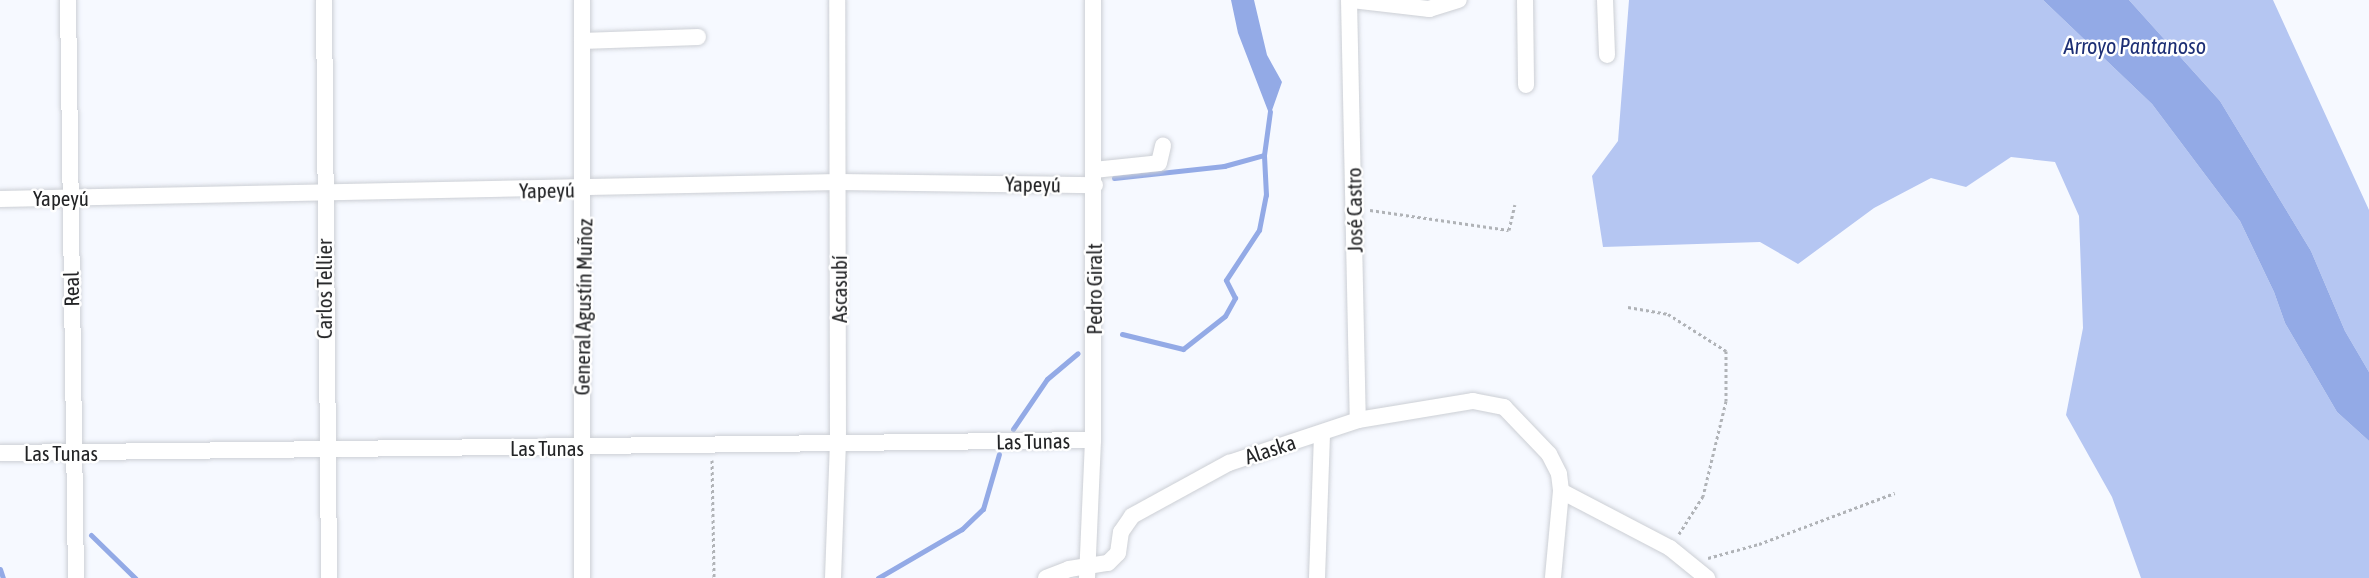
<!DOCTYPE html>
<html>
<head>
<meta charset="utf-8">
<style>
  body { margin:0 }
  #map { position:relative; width:2369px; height:578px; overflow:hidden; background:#f6f9ff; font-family:"Asap Condensed",sans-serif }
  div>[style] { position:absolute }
  .green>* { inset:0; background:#b5c6f2 }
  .water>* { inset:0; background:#93aae6 }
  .stream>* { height:5px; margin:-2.5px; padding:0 2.5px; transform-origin:2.5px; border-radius:2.5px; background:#93aae6 }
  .path>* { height:3px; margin-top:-1.5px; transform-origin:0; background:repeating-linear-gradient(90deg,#b0b3b7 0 3px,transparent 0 6px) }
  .roads { filter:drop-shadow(0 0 2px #cccfd5) drop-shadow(0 0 2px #cccfd5) }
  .minor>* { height:16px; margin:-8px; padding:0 8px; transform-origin:8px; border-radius:8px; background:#fff }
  span { translate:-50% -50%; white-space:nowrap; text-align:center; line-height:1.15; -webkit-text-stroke:5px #fff; paint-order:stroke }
  .street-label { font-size:21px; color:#232426 }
  .water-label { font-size:22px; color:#1d2f75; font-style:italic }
</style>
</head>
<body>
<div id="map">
  <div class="green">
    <i style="clip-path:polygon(1629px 0,2043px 0,2152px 104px,2240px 221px,2274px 292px,2285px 323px,2337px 412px,2369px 441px,2369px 578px,2141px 578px,2112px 497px,2066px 415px,2083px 328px,2079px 216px,2055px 162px,2011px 157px,1966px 187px,1931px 178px,1874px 208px,1798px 264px,1760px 242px,1603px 247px,1592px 176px,1618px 141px)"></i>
    <i style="clip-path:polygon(2129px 0,2273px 0,2369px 210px,2369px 372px,2345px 331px,2311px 251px,2220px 101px)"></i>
  </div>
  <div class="water">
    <i style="clip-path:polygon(1231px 0,1254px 0,1267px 55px,1282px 82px,1270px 116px,1238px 33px)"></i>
    <i style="clip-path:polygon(2043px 0,2129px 0,2220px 101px,2311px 251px,2345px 331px,2369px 372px,2369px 441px,2337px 412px,2285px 323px,2274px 292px,2240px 221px,2152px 104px)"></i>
  </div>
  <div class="stream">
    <i style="left:1114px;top:178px;width:111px;rotate:-6.2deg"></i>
    <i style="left:1224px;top:166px;width:41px;rotate:-15.4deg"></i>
    <i style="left:1122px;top:334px;width:63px;rotate:13.8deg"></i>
    <i style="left:1183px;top:349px;width:53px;rotate:-38.2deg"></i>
    <i style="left:1225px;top:316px;width:21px;rotate:-61deg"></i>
    <i style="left:1235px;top:298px;width:20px;rotate:-117deg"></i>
    <i style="left:1226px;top:280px;width:60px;rotate:-56.6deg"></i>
    <i style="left:1259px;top:230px;width:36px;rotate:-79deg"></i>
    <i style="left:1266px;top:195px;width:40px;rotate:-92.9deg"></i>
    <i style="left:1264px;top:155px;width:44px;rotate:-82.2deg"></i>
    <i style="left:1013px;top:429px;width:60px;rotate:-55.8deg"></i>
    <i style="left:1047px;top:379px;width:40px;rotate:-40deg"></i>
    <i style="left:91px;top:535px;width:62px;rotate:44.3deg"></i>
    <i style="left:0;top:569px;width:9px;rotate:72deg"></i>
    <i style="left:878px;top:578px;width:97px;rotate:-30.3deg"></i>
    <i style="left:962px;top:529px;width:29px;rotate:-44deg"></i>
    <i style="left:983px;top:509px;width:57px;rotate:-73.8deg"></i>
  </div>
  <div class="path">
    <i style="left:1370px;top:210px;width:140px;rotate:8.2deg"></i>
    <i style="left:1509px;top:230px;width:26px;rotate:-77deg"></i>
    <i style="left:1628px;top:307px;width:41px;rotate:9.9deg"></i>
    <i style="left:1668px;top:314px;width:69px;rotate:32.5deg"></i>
    <i style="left:1726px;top:351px;width:50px;rotate:90deg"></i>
    <i style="left:1726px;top:401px;width:98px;rotate:103.6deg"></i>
    <i style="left:1703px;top:496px;width:45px;rotate:122.3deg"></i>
    <i style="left:712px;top:460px;width:118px;rotate:89deg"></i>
    <i style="left:1708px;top:558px;width:53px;rotate:-15.4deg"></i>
    <i style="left:1759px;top:544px;width:145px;rotate:-20.6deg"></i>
  </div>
  <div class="roads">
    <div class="minor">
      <i style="left:68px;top:0;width:578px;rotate:89.21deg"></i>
      <i style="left:324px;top:0;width:578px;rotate:89.5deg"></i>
      <i style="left:582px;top:0;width:578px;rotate:90deg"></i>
      <i style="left:1349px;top:0;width:420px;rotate:88.8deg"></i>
      <i style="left:1352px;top:0;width:78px;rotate:6.7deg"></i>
      <i style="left:1429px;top:9px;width:31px;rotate:-17deg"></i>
      <i style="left:1525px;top:0;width:85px;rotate:89.3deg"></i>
      <i style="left:1605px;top:0;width:55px;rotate:87.9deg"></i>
      <i style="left:582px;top:41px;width:116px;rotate:-2deg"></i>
      <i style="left:1094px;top:170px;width:65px;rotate:-6.1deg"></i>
      <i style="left:1159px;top:163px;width:18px;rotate:-77deg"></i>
      <i style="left:0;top:199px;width:839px;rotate:-1.16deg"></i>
      <i style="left:839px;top:182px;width:256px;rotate:0.7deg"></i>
      <i style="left:0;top:453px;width:1093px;rotate:-0.68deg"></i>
      <i style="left:1561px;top:491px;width:123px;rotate:27.6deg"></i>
      <i style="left:1670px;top:548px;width:48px;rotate:39deg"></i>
      <i style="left:833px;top:578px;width:134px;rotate:-87.9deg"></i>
      <i style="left:838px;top:444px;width:444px;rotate:-90.1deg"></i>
      <i style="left:1046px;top:578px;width:25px;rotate:-21deg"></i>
      <i style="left:1069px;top:569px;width:39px;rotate:-9deg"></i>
      <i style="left:1108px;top:563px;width:14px;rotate:-45deg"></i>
      <i style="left:1118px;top:553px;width:21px;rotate:-82deg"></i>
      <i style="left:1121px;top:532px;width:19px;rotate:-55deg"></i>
      <i style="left:1132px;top:516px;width:111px;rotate:-28.7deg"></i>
      <i style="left:1229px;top:463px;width:136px;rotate:-18.4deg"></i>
      <i style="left:1358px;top:420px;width:117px;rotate:-9.4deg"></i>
      <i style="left:1473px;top:401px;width:32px;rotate:11deg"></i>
      <i style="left:1504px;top:407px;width:65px;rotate:46.2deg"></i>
      <i style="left:1549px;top:454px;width:22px;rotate:63deg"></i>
      <i style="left:1559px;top:474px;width:17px;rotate:83deg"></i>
      <i style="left:1561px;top:491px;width:87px;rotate:95.3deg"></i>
      <i style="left:1087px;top:578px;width:138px;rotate:-87.5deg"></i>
      <i style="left:1093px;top:440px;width:440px;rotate:-90deg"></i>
      <i style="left:1317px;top:578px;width:144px;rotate:-88deg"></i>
    </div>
  </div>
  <div class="street-label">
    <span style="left:1033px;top:184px;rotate:1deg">Yapeyú</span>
    <span style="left:547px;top:190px;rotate:-1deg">Yapeyú</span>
    <span style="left:61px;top:198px">Yapeyú</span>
    <span style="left:1354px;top:210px;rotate:-91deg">José Castro</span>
    <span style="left:71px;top:289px;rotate:-91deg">Real</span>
    <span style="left:324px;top:289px;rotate:-90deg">Carlos Tellier</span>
    <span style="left:839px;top:289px;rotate:-90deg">Ascasubí</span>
    <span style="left:1094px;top:289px;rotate:-90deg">Pedro Giralt</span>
    <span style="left:583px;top:307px;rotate:-89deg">General Agustín Muñoz</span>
    <span style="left:1033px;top:441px;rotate:-1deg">Las Tunas</span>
    <span style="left:547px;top:448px">Las Tunas</span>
    <span style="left:1270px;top:449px;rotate:-18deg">Alaska</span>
    <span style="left:61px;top:453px">Las Tunas</span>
  </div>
  <div class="water-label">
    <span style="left:2135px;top:47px">Arroyo Pantanoso</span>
  </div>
</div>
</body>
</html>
